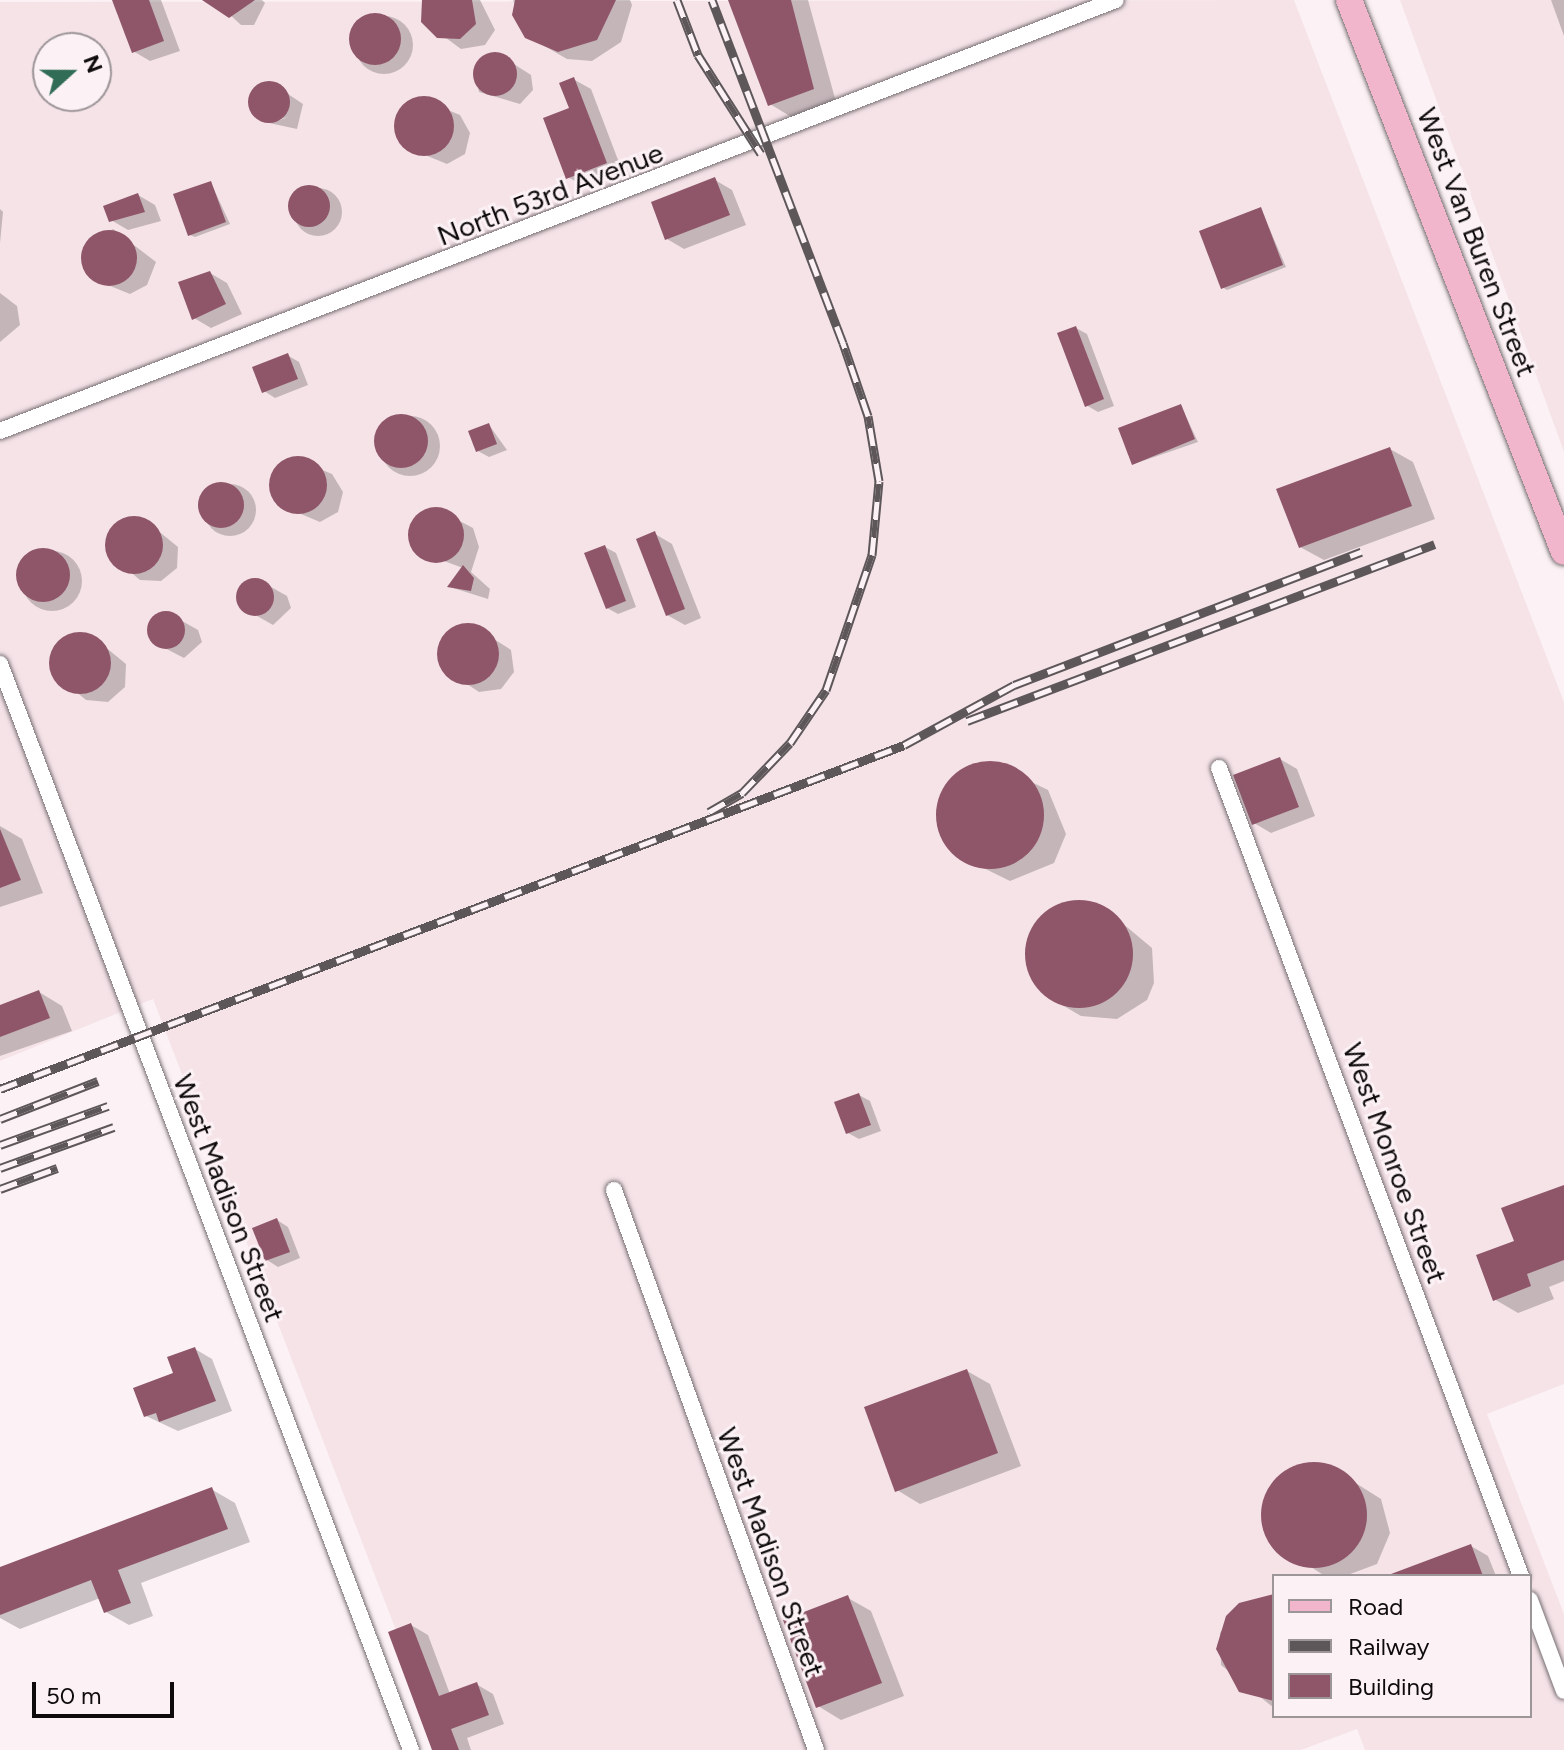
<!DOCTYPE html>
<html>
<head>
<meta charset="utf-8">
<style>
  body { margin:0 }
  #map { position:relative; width:1564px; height:1750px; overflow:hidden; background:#fcf2f5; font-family:Figtree,sans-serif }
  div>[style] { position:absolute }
  .built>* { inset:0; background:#f5e3e8 }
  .shadow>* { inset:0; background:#0003 }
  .round { border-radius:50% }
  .building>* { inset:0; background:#8f5669 }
  .roads { filter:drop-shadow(0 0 2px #766e70) drop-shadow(0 0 2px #766e70) }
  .minor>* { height:16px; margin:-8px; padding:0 8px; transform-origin:8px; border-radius:8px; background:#fff }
  .primary>* { height:26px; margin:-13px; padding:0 13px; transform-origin:13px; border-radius:13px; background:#f1b6cb }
  .rail>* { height:9px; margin-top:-4.5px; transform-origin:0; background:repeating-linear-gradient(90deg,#fcf2f5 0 18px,#5d5759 0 36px); box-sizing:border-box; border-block:2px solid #5d5759 }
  span { translate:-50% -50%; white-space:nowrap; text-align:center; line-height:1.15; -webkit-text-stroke:6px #fcf2f5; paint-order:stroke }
  .street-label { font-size:28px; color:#0f0b0c }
  .legend { position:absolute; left:1272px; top:1574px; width:260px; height:144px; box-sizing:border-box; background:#fcf2f5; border:2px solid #9d9698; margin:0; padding:10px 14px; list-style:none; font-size:24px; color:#0f0b0c }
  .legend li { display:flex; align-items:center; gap:16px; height:40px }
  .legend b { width:40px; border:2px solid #9d9698 }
  .north { position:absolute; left:32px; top:32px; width:80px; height:80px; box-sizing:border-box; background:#fcf2f5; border:2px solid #9d9698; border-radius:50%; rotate:69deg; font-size:22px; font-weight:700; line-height:32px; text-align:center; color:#0f0b0c }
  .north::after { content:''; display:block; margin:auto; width:28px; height:36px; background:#306c56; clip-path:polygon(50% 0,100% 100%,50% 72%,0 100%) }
  .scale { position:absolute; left:32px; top:1682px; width:142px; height:36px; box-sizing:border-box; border:4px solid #0f0b0c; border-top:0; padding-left:10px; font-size:24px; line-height:28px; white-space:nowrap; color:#0f0b0c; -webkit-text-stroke:6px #fcf2f5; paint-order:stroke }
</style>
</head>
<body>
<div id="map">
  <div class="built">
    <i style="clip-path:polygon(evenodd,1294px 0,1564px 702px,1564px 1384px,1487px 1414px,1564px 1614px,1564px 1750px,1365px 1750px,1357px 1729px,1301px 1750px,442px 1750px,153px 999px,0 1061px,0 2px,1294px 0,48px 48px,96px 48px,96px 96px,48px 96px,48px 48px,1294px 0,1274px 1576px,1530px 1576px,1530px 1716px,1274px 1716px,1274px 1576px)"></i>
    <i style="clip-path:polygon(1400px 0,1564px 0,1564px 452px)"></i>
  </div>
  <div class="shadow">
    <i style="clip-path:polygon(114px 0,161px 0,180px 51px,150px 61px,133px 51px)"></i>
    <i style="clip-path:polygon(214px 0,262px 0,265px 3px,254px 25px,241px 25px)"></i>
    <i style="clip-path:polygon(425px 0,480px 0,495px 30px,485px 45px,461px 49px,423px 21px)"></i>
    <i style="clip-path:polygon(513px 0,630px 0,632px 5px,621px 42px,592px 61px,567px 59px,527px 36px)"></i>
    <i style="clip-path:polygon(731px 0,808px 0,836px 102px,793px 118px,770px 104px)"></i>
    <i style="clip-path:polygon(1551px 0,1564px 0,1564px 36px)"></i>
    <i class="round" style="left:355px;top:16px;width:58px;height:58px"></i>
    <i style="clip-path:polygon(500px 55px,531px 75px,533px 90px,520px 104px,479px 92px,475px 73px,482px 57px)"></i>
    <i style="clip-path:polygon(573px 79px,591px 89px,623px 173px,585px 187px,568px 177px)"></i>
    <i style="clip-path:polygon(273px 84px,303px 104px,297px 129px,269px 123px,289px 117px,267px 122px,252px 112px,259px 86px)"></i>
    <i style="clip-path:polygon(421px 99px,460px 115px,470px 133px,465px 154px,447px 164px,408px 148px,397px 130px,402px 109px)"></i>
    <i style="clip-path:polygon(715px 180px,732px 190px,746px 225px,684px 249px,667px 239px)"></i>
    <i style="clip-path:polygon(211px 183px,230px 224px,195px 237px,190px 235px)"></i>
    <i class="round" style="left:294px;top:188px;width:48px;height:48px"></i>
    <i style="clip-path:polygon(138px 195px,155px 205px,161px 221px,128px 230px,111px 220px)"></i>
    <i style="clip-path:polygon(0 209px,3px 212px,0 243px)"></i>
    <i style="clip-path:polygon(1261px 209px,1286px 267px,1227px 290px,1222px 287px)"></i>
    <i style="clip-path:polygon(113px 229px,156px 262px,147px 285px,130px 294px,93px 279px,84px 262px,88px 244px)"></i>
    <i style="clip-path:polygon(210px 273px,227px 283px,242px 314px,211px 328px,194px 318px)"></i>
    <i style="clip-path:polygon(0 293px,17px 306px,20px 325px,0 342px)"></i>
    <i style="clip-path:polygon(1076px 328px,1087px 334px,1114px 406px,1098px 412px,1086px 405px)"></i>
    <i style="clip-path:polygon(287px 355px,299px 362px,308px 385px,275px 398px,264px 391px)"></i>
    <i style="clip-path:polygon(1181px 406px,1198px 442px,1134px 464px)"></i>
    <i class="round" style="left:380px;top:416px;width:60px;height:60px"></i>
    <i style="clip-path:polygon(489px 425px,507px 450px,489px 457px,478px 451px)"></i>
    <i style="clip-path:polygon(1390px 449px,1413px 462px,1435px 519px,1324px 560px,1300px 547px)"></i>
    <i style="clip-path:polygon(294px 458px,332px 474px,343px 492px,338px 512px,320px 522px,282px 506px,272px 491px,277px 469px)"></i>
    <i class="round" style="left:204px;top:484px;width:52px;height:52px"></i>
    <i style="clip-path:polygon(437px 509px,473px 528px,479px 547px,471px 572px,490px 589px,488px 599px,450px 587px,463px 568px,417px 551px,410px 533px,419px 515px)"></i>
    <i style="clip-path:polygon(125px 520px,146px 521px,178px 547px,177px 568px,161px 581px,140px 580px,109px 554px,110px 533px)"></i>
    <i style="clip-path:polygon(655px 534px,672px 544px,701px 618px,685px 625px,667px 615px)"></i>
    <i style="clip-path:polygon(605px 547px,616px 553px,636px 607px,618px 614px,607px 608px)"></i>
    <i class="round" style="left:22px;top:551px;width:60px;height:60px"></i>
    <i style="clip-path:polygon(257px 579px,287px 596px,291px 608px,273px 625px,243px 608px,239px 596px)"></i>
    <i style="clip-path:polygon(168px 613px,198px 630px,202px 642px,184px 658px,153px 642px,149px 630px)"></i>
    <i style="clip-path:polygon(472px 625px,511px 650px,514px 672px,501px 689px,479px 692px,443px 668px,440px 646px,453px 629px)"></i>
    <i style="clip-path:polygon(70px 635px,93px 637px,126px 664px,125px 687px,108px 702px,86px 700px,52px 672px,54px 650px)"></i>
    <i style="clip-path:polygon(1280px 759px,1297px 769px,1315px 816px,1271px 833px,1254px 823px)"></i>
    <i style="clip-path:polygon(992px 763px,1048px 790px,1066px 834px,1054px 863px,1010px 881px,955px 854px,944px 839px,939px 804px,958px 774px)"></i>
    <i style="clip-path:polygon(0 826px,22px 839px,43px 893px,0 907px)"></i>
    <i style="clip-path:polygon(1071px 902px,1103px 907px,1152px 948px,1154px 983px,1147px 1000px,1117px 1019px,1081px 1016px,1057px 1002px,1027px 962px,1032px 930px)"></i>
    <i style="clip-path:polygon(39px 992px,62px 1006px,72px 1031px,0 1056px,0 1007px)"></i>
    <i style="clip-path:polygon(859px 1095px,870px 1101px,881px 1131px,859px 1139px,848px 1133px)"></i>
    <i style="clip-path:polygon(1564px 1187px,1564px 1281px,1549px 1287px,1554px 1299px,1518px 1313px,1494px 1299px,1516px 1242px)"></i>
    <i style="clip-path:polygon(277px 1220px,288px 1227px,300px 1258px,278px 1267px,267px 1260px)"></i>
    <i style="clip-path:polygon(195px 1349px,212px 1359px,232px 1411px,178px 1431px,146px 1416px)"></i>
    <i style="clip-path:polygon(967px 1371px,990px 1384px,1021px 1466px,920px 1504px,897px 1490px)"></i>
    <i style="clip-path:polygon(1327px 1465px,1381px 1499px,1390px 1533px,1377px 1564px,1345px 1576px,1325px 1576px,1269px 1540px,1263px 1509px,1278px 1478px,1292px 1468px)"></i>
    <i style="clip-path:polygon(211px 1489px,235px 1503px,250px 1542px,141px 1583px,153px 1616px,129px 1625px,106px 1612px,100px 1598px,20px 1629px,0 1618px,0 1569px)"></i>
    <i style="clip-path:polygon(1471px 1546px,1488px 1556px,1496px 1576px,1409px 1576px)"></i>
    <i style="clip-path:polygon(1274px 1596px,1274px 1708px,1221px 1665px,1220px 1633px,1240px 1605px)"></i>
    <i style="clip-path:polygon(848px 1598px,871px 1611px,904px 1696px,841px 1720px,818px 1706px)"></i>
    <i style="clip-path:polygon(411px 1625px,428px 1635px,450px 1694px,476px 1684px,493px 1694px,504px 1724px,467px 1738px,471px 1750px,438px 1750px)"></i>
  </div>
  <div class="building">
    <i style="clip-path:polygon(112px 0,149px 0,164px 41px,132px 53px)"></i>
    <i style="clip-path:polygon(202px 0,255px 0,229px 18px)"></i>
    <i style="clip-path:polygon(422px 0,472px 0,476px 24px,460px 39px,437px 38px,421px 22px)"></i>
    <i style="clip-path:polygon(515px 0,616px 0,597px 40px,558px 52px,525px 38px,512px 15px)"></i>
    <i style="clip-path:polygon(728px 0,791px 0,814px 89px,768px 106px)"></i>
    <i class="round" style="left:349px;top:13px;width:52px;height:52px"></i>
    <i class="round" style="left:473px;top:52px;width:44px;height:44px"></i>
    <i style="clip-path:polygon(574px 77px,607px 163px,566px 179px,543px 118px,569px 108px,559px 83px)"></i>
    <i class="round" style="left:248px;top:81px;width:42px;height:42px"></i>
    <i class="round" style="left:394px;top:96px;width:60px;height:60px"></i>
    <i style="clip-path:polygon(715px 177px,730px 215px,665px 240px,651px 202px)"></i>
    <i style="clip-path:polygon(211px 181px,226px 222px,188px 236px,173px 194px)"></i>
    <i class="round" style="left:288px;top:185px;width:42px;height:42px"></i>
    <i style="clip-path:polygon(138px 193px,145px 212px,109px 222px,103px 206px)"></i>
    <i style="clip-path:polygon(1261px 207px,1283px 265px,1221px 289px,1199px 231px)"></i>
    <i class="round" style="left:81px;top:230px;width:56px;height:56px"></i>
    <i style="clip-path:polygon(210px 271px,226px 304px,192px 320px,178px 282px)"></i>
    <i style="clip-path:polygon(1076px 326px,1104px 399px,1085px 407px,1057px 333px)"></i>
    <i style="clip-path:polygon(288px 353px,298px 379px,262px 393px,252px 367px)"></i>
    <i style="clip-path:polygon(1181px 404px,1195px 439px,1132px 465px,1118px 428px)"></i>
    <i class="round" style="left:374px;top:414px;width:54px;height:54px"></i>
    <i style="clip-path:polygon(489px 423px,497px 444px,476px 452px,468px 431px)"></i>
    <i style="clip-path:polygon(1390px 447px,1412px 506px,1299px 548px,1276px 489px)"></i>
    <i class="round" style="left:269px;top:456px;width:58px;height:58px"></i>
    <i class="round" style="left:198px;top:482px;width:46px;height:46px"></i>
    <i class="round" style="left:408px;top:507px;width:56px;height:56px"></i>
    <i class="round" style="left:105px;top:516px;width:58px;height:58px"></i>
    <i style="clip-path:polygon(655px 531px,685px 609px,666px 616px,636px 539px)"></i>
    <i style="clip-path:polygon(605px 545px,626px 601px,606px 609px,584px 553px)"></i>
    <i class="round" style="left:16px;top:548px;width:54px;height:54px"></i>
    <i style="clip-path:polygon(463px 565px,474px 578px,471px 591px,447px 587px)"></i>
    <i class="round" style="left:236px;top:578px;width:38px;height:38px"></i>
    <i class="round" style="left:147px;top:611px;width:38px;height:38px"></i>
    <i class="round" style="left:437px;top:623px;width:62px;height:62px"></i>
    <i class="round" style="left:49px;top:632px;width:62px;height:62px"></i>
    <i style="clip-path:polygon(1280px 757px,1299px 807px,1252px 825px,1233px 775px)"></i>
    <i class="round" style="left:936px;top:761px;width:108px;height:108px"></i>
    <i style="clip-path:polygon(0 829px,21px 880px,0 888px)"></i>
    <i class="round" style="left:1025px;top:900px;width:108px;height:108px"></i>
    <i style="clip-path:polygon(39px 990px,50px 1018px,0 1037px,0 1005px)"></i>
    <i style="clip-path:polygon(859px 1093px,871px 1125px,846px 1134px,834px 1102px)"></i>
    <i style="clip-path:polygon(1564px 1185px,1564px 1260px,1527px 1274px,1531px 1286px,1493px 1301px,1476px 1255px,1514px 1241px,1501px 1208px)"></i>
    <i style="clip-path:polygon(277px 1218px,290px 1252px,265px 1261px,252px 1228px)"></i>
    <i style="clip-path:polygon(195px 1347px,216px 1401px,159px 1422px,156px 1413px,144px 1417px,133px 1388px,173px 1373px,167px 1357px)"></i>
    <i style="clip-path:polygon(967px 1369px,998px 1453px,895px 1492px,864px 1407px)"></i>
    <i class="round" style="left:1261px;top:1462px;width:106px;height:106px"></i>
    <i style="clip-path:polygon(212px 1487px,228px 1529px,118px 1570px,131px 1603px,104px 1613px,91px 1580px,0 1615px,0 1567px)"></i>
    <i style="clip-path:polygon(1471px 1544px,1483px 1576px,1391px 1576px,1391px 1574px)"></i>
    <i style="clip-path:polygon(1274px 1594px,1274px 1701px,1239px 1692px,1216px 1649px,1226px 1616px,1239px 1603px)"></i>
    <i style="clip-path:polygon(848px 1595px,882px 1683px,816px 1708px,783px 1620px)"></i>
    <i style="clip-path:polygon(411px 1623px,439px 1696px,477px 1682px,489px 1715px,451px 1729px,459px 1750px,432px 1750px,388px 1632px)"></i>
  </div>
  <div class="roads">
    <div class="minor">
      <i style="left:0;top:431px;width:1196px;rotate:-21.12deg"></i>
      <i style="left:0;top:664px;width:1161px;rotate:69.27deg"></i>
      <i style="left:1219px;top:768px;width:863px;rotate:69.51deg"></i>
      <i style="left:614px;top:1190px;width:595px;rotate:70.16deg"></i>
      <i style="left:1530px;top:1600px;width:97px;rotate:69.5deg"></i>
    </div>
    <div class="primary">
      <i style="left:1349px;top:0;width:592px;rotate:68.72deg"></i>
    </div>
  </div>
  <div class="rail">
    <i style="left:677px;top:0;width:59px;rotate:69.1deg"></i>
    <i style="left:698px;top:55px;width:117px;rotate:57.5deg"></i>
    <i style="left:967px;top:721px;width:500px;rotate:-20.72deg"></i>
    <i style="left:709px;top:812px;width:38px;rotate:-30deg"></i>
    <i style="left:742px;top:793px;width:69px;rotate:-46.2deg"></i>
    <i style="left:790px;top:743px;width:64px;rotate:-55.8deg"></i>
    <i style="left:826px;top:690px;width:143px;rotate:-71.2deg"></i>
    <i style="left:872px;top:555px;width:74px;rotate:-84.6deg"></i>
    <i style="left:879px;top:481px;width:66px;rotate:-99.6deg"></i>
    <i style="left:868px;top:416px;width:77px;rotate:-108.9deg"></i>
    <i style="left:843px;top:343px;width:367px;rotate:-110.9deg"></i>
    <i style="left:0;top:1089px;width:967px;rotate:-20.83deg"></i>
    <i style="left:904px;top:745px;width:125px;rotate:-28.6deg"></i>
    <i style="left:1014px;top:685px;width:372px;rotate:-21deg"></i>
    <i style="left:0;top:1119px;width:105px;rotate:-21.2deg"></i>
    <i style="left:0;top:1145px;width:115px;rotate:-19.9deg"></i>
    <i style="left:0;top:1168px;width:121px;rotate:-19.8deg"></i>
    <i style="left:0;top:1189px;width:61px;rotate:-20.2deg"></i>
  </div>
  <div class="street-label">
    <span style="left:550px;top:194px;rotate:-21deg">North 53rd Avenue</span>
    <span style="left:1477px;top:242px;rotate:69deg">West Van Buren Street</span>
    <span style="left:1395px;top:1163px;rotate:70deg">West Monroe Street</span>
    <span style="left:229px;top:1198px;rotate:69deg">West Madison Street</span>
    <span style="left:771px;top:1552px;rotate:70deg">West Madison Street</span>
  </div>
  <ul class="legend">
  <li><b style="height:10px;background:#f1b6cb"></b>Road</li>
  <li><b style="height:10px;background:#5d5759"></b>Railway</li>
  <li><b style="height:22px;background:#8f5669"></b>Building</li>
  </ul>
  <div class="north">N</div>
  <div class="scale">50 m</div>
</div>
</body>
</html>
